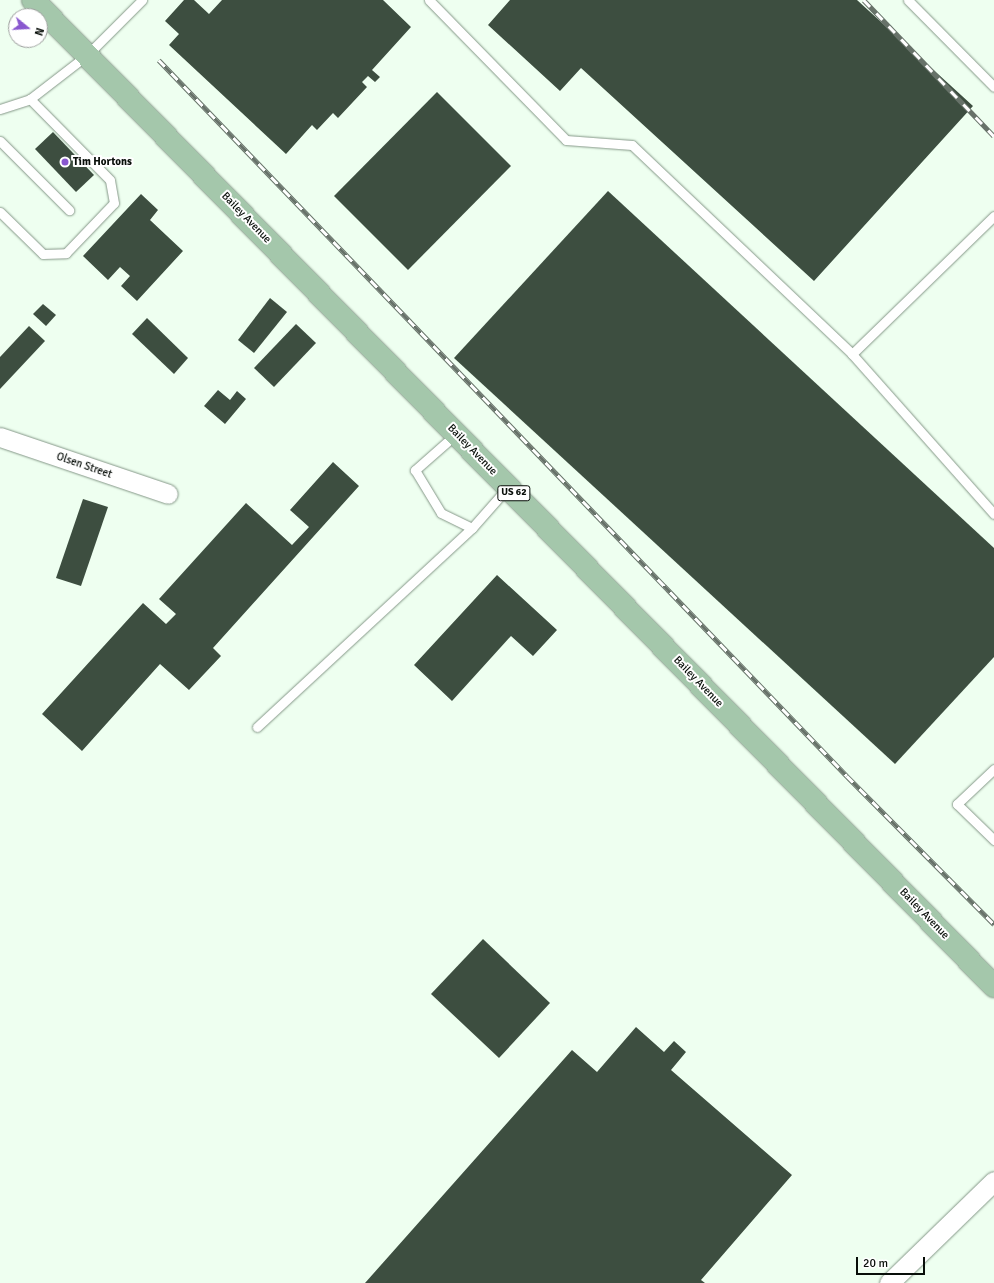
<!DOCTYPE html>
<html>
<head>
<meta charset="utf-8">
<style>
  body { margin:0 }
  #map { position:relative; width:994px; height:1283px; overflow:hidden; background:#eefff0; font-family:Signika,sans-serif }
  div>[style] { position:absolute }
  .building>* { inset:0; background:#3d4e40 }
  .roads { filter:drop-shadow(0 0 1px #859888) drop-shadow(0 0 1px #859888) }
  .service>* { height:9px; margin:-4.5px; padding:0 4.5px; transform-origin:4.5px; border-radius:4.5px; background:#fff }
  .minor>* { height:19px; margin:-9.5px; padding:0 9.5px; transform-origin:9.5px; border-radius:9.5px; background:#fff }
  .primary>* { height:22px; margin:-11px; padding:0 11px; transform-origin:11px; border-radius:11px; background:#a4c7ab }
  .rail>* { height:4.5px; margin-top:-2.25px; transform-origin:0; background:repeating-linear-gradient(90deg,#fff 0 9px,#677269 0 18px); box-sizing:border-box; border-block:1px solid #677269 }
  .dots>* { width:11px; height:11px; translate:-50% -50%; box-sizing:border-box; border:2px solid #fff; border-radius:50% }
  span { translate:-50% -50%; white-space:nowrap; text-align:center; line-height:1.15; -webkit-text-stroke:4px #fff; paint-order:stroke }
  .shield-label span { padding:1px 3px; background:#fff; border:1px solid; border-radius:3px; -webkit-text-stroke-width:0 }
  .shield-label { font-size:10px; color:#080e09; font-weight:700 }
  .poi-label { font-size:11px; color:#080e09; font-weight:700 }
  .left { translate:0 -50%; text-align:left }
  .street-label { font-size:11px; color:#080e09 }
  .north { position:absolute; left:8px; top:8px; width:40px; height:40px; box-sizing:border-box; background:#fff; border:1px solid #9c9f9d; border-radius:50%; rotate:108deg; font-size:11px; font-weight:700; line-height:16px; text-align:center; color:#080e09 }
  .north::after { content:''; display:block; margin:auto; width:14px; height:18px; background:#8957cf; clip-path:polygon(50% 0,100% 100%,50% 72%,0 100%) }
  .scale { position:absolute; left:856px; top:1257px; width:69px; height:18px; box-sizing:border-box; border:2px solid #080e09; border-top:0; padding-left:5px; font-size:12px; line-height:14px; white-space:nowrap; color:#080e09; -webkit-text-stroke:3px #fff; paint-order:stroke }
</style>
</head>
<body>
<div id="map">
  <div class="building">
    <i style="clip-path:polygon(184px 0,194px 0,209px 14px,222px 0,383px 0,411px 27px,372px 70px,380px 77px,375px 82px,368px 76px,362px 82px,367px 87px,338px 118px,333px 113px,317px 130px,312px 125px,286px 154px,169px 45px,179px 34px,165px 21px)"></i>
    <i style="clip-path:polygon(510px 0,857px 0,973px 106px,814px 281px,581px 68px,560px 91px,488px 25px)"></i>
    <i style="clip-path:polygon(437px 92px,511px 166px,408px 270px,334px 196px)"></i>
    <i style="clip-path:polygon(53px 132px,94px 175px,76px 192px,35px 149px)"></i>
    <i style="clip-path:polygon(608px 191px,994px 548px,994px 657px,895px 764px,454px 358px)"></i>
    <i style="clip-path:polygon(141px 194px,158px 210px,150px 220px,183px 251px,137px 301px,121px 286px,130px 276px,120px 267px,108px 280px,83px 256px)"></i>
    <i style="clip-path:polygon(270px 298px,287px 312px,254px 353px,238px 340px)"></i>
    <i style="clip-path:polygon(43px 304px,56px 315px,46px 326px,33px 314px)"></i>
    <i style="clip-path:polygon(147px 318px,188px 358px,174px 374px,132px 334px)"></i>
    <i style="clip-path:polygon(296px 324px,316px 343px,274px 387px,254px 368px)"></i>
    <i style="clip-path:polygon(29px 326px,45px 341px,0 389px,0 357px)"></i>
    <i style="clip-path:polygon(218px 390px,230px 400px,237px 391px,246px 399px,225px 424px,204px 406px)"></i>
    <i style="clip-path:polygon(333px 462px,359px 486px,213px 648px,221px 656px,189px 690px,160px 664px,82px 751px,42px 714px,143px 603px,166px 624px,176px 614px,159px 599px,246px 503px,292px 545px,309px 527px,290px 510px)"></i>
    <i style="clip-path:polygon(83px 499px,108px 507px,81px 586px,56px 578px)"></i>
    <i style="clip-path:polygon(497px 575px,557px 630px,533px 656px,511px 636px,452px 701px,414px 665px)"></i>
    <i style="clip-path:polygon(483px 939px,550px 1003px,499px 1058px,431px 994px)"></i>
    <i style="clip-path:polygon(636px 1027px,664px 1052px,674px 1041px,686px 1052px,671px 1070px,792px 1175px,701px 1280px,705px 1283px,365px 1283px,572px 1050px,597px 1072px)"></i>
  </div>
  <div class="roads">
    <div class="service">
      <i style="left:429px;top:0;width:196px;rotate:45.6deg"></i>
      <i style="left:566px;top:140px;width:66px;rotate:4.3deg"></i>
      <i style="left:632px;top:145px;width:303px;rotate:43.5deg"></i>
      <i style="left:852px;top:354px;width:198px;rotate:-44.2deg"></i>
      <i style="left:908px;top:0;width:122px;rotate:45.3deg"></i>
      <i style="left:0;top:109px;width:32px;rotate:-18deg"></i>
      <i style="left:30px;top:99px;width:72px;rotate:-37.7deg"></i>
      <i style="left:87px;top:55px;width:78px;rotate:-45deg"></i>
      <i style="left:0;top:141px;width:98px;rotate:45deg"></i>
      <i style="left:0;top:212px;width:60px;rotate:44.3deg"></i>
      <i style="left:43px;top:254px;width:23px;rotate:-2deg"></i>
      <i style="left:66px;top:253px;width:69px;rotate:-46.2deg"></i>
      <i style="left:114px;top:203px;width:23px;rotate:-100deg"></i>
      <i style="left:110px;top:180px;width:114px;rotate:-134.6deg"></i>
      <i style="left:852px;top:354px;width:214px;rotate:48.4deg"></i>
      <i style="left:456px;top:434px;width:55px;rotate:138.7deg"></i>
      <i style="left:415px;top:470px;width:50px;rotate:58.8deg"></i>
      <i style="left:441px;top:513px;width:34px;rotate:26deg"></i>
      <i style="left:472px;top:528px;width:55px;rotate:-48.7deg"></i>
      <i style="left:257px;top:727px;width:293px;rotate:-42.8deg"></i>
      <i style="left:994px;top:769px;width:51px;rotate:136.6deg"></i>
      <i style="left:957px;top:804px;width:52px;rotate:44.2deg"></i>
    </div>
    <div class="minor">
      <i style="left:0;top:437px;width:177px;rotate:18.7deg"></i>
      <i style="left:889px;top:1283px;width:146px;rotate:-44.2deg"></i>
    </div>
    <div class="primary">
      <i style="left:33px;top:0;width:1377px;rotate:45.74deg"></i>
    </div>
  </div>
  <div class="rail">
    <i style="left:864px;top:0;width:188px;rotate:46.3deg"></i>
    <i style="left:159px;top:60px;width:993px;rotate:46.14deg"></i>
    <i style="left:847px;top:776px;width:209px;rotate:45.2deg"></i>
  </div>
  <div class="dots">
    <i style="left:65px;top:162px;background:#8957cf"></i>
  </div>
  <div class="shield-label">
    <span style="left:514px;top:493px">US 62</span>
  </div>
  <div class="poi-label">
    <span class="left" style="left:73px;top:162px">Tim Hortons</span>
  </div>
  <div class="street-label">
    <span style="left:246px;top:218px;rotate:46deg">Bailey Avenue</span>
    <span style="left:472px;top:450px;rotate:46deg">Bailey Avenue</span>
    <span style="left:84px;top:466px;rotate:19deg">Olsen Street</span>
    <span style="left:698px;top:682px;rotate:46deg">Bailey Avenue</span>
    <span style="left:924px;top:914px;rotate:46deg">Bailey Avenue</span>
  </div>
  <div class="north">N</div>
  <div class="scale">20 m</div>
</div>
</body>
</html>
